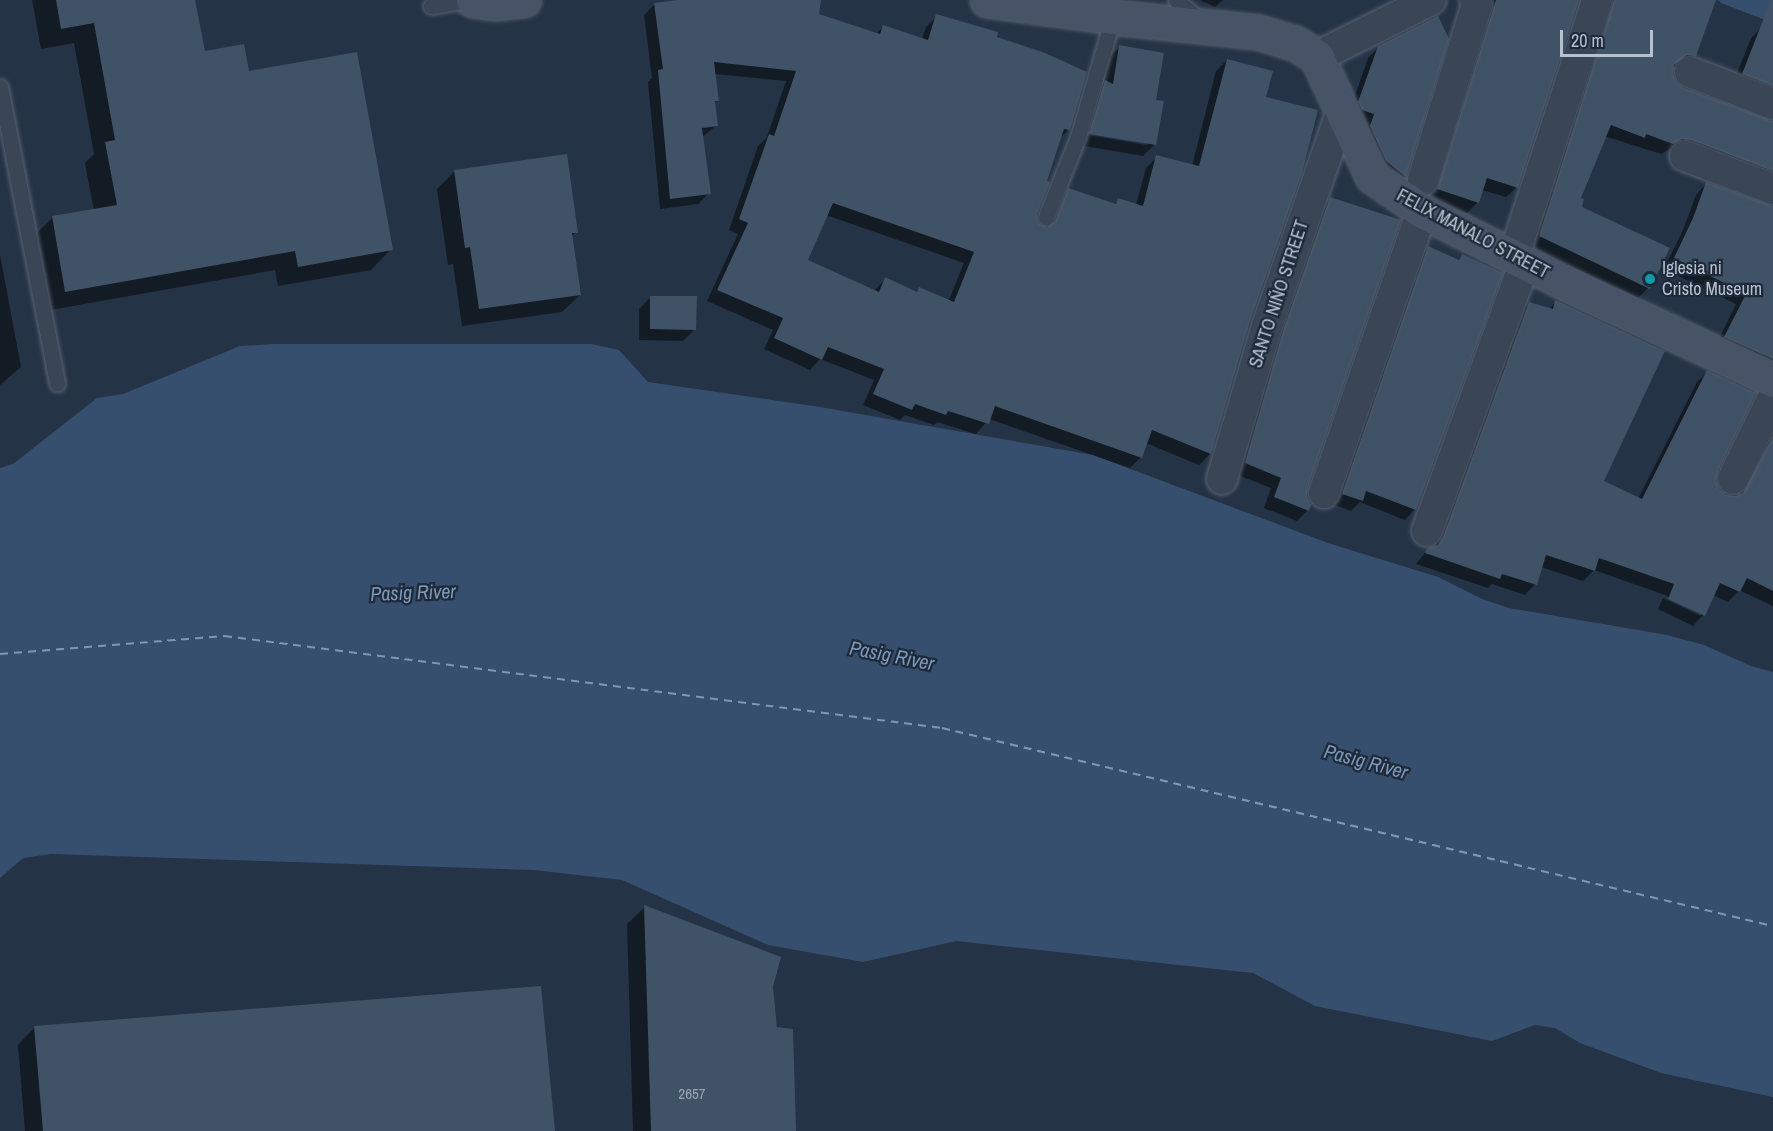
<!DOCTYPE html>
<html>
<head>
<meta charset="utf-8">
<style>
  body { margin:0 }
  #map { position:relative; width:1773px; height:1131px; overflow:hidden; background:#253346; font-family:"Archivo Narrow",sans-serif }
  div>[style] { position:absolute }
  .water>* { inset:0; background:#374f6e }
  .shadow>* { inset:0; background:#0007 }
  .ferry>* { height:1.5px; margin-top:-0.75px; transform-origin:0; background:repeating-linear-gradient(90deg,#7c97b8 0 8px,transparent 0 14px) }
  .building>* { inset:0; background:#405265 }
  .roads { filter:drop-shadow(0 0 2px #586372) drop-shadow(0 0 2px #586372) }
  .lane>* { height:15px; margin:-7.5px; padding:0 7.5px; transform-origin:7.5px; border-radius:7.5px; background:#3a4555 }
  .street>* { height:30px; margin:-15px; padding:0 15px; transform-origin:15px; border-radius:15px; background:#3a4555 }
  .secondary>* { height:33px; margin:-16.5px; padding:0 16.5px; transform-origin:16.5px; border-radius:16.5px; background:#475468 }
  .dots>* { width:16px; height:16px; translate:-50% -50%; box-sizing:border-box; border:3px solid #1e2a3a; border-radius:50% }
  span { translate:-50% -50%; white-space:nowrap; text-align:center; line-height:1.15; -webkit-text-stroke:4.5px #1e2a3a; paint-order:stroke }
  .number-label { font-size:15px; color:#99a5b4 }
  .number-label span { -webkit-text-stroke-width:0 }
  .street-label { font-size:18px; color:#b7c1ce }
  .poi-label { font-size:18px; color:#b7c1ce }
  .left { translate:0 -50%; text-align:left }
  .water-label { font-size:20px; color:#7c97b8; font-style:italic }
  .scale { position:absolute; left:1560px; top:30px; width:93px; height:27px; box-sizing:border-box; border:3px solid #b7c1ce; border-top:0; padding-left:8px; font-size:18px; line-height:21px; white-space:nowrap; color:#b7c1ce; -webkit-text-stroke:4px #1e2a3a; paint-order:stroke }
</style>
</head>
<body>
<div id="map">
  <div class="water">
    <i style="clip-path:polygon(1718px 0,1773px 0,1773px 23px,1721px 3px)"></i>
    <i style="clip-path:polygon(275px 344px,591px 344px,619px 350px,648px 382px,820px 407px,1093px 455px,1328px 543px,1438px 577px,1482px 599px,1509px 608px,1667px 635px,1704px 645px,1751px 666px,1773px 672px,1773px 1097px,1661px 1073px,1580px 1043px,1555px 1028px,1535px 1025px,1492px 1041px,1315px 1006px,1253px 973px,956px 941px,863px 962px,768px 945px,622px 880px,534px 870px,51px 854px,23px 858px,0 878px,0 468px,13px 464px,97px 398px,123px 394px,240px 346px)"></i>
  </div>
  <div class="shadow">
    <i style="clip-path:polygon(32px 0,194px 0,203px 52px,247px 73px,391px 249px,371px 270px,278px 286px,275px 270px,45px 311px,32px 238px,52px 218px,94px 211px,85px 163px,94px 154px,74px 43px,41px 49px)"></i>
    <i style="clip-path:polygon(evenodd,690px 0,813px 0,818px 15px,876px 34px,884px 26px,922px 39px,926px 27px,937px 16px,995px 38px,1069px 129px,1060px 138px,1035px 213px,1037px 223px,1043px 228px,1047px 227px,1057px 201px,1068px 190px,1114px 205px,1119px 200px,1136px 205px,1146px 168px,1157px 157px,1192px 166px,1216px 71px,1227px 60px,1264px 98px,1249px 321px,1210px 454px,1199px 465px,1146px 443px,1141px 457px,1130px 468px,989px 419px,976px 434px,937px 422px,934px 425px,905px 415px,900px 420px,863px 405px,874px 380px,820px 359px,810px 370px,764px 349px,773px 330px,707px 301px,738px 234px,729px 230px,758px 146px,767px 137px,786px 81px,714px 74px,718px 100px,714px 104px,717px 125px,702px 137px,709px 193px,698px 204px,660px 209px,648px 82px,652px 78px,644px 15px,655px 4px,690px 0,826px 215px,964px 263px,948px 302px,920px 289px,916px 293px,885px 279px,874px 291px,806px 260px,826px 215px)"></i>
    <i style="clip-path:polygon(1200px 0,1223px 0,1215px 7px)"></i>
    <i style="clip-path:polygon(1478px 0,1577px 0,1517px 187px,1506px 197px,1482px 190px,1478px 202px,1467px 213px,1427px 200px,1483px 22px)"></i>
    <i style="clip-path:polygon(1598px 0,1707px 0,1694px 55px,1684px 66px,1672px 67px,1671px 74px,1675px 83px,1683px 89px,1773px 122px,1773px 187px,1680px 150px,1670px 149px,1661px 154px,1604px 136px,1579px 199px,1580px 207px,1648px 288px,1638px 298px,1529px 247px)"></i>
    <i style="clip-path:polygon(1762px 27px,1773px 32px,1773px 102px,1733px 84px,1751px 38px)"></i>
    <i style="clip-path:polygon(1447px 39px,1405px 176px,1395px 186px,1349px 113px,1368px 58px,1379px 47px)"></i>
    <i style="clip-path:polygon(1120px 47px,1154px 145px,1143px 156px,1079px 145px,1082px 134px,1147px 145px,1147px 142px,1083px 131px,1094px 93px,1104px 83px,1108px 58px)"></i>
    <i style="clip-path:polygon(454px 172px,576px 232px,571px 237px,580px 295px,562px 312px,462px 326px,453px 264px,448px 265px,437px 189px)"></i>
    <i style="clip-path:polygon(1706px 184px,1773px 207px,1773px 377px,1715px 347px,1736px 304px,1664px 269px,1683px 230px,1696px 195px)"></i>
    <i style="clip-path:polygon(1331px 199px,1306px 487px,1308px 510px,1297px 521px,1264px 508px,1271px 488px,1235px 474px,1320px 210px)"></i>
    <i style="clip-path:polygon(1428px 248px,1457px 261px,1462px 256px,1415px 509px,1405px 520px,1360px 502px,1351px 511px,1333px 504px,1418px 258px)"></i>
    <i style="clip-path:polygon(0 255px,21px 367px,0 385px)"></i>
    <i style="clip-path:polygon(651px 297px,695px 329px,683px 341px,639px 340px,639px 309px)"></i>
    <i style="clip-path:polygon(1556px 302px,1602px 481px,1638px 499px,1697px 382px,1707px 372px,1717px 489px,1725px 496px,1740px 495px,1773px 424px,1773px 606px,1739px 590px,1728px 602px,1713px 595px,1703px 615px,1693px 626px,1658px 609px,1663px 598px,1701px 616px,1701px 613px,1665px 595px,1594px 570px,1583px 581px,1541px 567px,1535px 584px,1525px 595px,1492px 584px,1488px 588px,1416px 564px,1428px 549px,1434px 547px,1519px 314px,1529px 303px,1549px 309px)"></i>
    <i style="clip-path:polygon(645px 907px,771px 987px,794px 1131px,633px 1131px,627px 924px)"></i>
    <i style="clip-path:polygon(35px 1027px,553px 1131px,25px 1131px,18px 1045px)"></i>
  </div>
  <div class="ferry">
    <i style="left:0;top:654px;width:225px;rotate:-4.6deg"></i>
    <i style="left:224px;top:636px;width:724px;rotate:7.3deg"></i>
    <i style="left:942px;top:728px;width:854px;rotate:13.4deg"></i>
  </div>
  <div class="building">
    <i style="clip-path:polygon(56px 0,195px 0,205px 51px,244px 44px,249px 71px,357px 52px,393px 250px,298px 267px,295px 251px,65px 292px,52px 216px,117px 205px,105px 142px,115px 140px,94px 23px,61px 29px)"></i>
    <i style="clip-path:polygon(evenodd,678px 0,821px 0,819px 14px,880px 34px,883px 25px,928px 40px,936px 14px,998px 32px,997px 37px,1045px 53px,1087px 72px,1070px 130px,1064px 129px,1047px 181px,1050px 182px,1037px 214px,1038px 223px,1047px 227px,1055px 221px,1068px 188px,1116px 204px,1118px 198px,1143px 206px,1156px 155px,1199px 166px,1227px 59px,1273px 71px,1266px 97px,1318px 110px,1302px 173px,1250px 321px,1211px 454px,1152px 430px,1142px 458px,995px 406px,989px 424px,948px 411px,946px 415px,915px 404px,912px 410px,873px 394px,884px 369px,828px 347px,822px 360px,774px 338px,783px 318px,717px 290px,748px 223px,739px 219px,769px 134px,774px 136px,796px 71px,714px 62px,719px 101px,715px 101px,718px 126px,702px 128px,711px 194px,670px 199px,658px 70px,663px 69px,654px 3px,678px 0,833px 203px,974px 252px,954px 302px,919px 287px,917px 292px,885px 277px,879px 292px,808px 260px,833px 203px)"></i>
    <i style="clip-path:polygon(1496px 0,1579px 0,1518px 188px,1487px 178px,1479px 203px,1437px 189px)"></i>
    <i style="clip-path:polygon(1614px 0,1716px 0,1696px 56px,1687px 55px,1674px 65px,1673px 74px,1676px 82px,1684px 88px,1773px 121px,1773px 171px,1691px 140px,1682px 139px,1673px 144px,1646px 134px,1645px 138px,1611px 125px,1581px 198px,1584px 199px,1582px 207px,1670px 248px,1650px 289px,1539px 236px)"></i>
    <i style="clip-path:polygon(1771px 0,1773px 0,1773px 86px,1742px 74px)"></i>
    <i style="clip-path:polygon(1438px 16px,1449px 39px,1406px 177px,1386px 161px,1370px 126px,1374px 114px,1362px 110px,1358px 102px,1378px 46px)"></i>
    <i style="clip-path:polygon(1119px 45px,1164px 53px,1156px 100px,1164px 101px,1156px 145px,1089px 134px,1105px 80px,1113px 84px)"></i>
    <i style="clip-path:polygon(567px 154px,578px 233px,572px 233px,581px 295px,479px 309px,470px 247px,465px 248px,454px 170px)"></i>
    <i style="clip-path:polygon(1706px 182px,1773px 206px,1773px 359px,1724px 337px,1746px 294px,1674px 258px,1693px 218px)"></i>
    <i style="clip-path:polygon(1330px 197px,1401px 220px,1308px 487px,1307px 497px,1311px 505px,1309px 511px,1274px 497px,1281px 478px,1245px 463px,1283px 331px)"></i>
    <i style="clip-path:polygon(1428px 246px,1459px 260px,1462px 254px,1503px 273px,1416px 510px,1366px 491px,1363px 501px,1342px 494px)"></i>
    <i style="clip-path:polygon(650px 296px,697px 296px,696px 330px,650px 329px)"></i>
    <i style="clip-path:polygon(1555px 300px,1665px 351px,1604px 481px,1642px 499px,1707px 370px,1756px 393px,1718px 471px,1716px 481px,1719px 489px,1726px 495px,1735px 496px,1743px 493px,1773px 436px,1773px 591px,1747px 578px,1740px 592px,1720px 583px,1705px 616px,1668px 599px,1674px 584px,1599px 558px,1595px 571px,1546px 555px,1537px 585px,1502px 574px,1500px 579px,1425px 553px,1427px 548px,1438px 545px,1443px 537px,1529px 302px,1553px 309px)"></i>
    <i style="clip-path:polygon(644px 905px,781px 957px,773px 987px,777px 1027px,793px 1029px,796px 1131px,651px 1131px)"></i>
    <i style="clip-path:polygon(541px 986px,555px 1131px,43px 1131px,34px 1026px)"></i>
  </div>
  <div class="roads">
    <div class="lane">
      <i style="left:1176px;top:0;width:33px;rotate:40deg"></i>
      <i style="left:431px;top:6px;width:39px;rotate:-9deg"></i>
      <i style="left:0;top:87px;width:302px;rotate:79.1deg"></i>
      <i style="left:1046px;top:217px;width:86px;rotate:-68.2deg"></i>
      <i style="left:1078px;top:137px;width:125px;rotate:-73.7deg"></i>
    </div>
    <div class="street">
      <i style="left:1317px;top:57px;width:127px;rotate:-26.6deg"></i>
      <i style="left:1690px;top:72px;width:89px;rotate:21.1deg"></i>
      <i style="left:1685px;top:156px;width:94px;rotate:20.6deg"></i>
      <i style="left:1423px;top:180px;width:183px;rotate:-72.9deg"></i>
      <i style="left:1477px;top:5px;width:5px;rotate:-112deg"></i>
      <i style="left:1514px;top:256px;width:269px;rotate:-72deg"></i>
      <i style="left:1222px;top:479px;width:159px;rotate:-73.6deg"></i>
      <i style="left:1267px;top:326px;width:228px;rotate:-70.8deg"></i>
      <i style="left:1733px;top:479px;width:91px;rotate:-64deg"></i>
      <i style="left:1324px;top:493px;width:299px;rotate:-70.8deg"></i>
      <i style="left:1427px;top:531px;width:286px;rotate:-70deg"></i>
    </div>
    <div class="secondary">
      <i style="left:473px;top:0;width:21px;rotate:8deg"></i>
      <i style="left:494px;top:3px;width:30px;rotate:-6deg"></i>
      <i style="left:987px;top:0;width:127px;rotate:7.7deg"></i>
      <i style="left:1113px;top:17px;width:146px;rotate:5.9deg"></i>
      <i style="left:1258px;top:32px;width:39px;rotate:17deg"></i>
      <i style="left:1295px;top:43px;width:26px;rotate:32deg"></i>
      <i style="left:1317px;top:57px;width:131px;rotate:65.2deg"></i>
      <i style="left:1372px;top:176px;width:61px;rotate:35deg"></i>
      <i style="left:1422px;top:211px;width:169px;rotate:26.7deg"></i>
      <i style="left:1573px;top:287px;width:221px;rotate:24.9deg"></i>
    </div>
  </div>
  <div class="dots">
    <i style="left:1650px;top:279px;background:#0f9aa8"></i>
  </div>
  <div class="number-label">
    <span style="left:692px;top:1094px">2657</span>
  </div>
  <div class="street-label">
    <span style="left:1473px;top:234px;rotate:28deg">FELIX MANALO STREET</span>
    <span style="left:1279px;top:294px;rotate:-72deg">SANTO NIÑO STREET</span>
  </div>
  <div class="poi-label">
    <span class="left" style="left:1662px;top:279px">Iglesia ni<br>Cristo Museum</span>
  </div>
  <div class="water-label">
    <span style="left:413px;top:592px;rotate:-2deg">Pasig River</span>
    <span style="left:892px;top:655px;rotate:11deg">Pasig River</span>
    <span style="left:1366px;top:761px;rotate:15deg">Pasig River</span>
  </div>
  <div class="scale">20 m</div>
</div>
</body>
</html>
